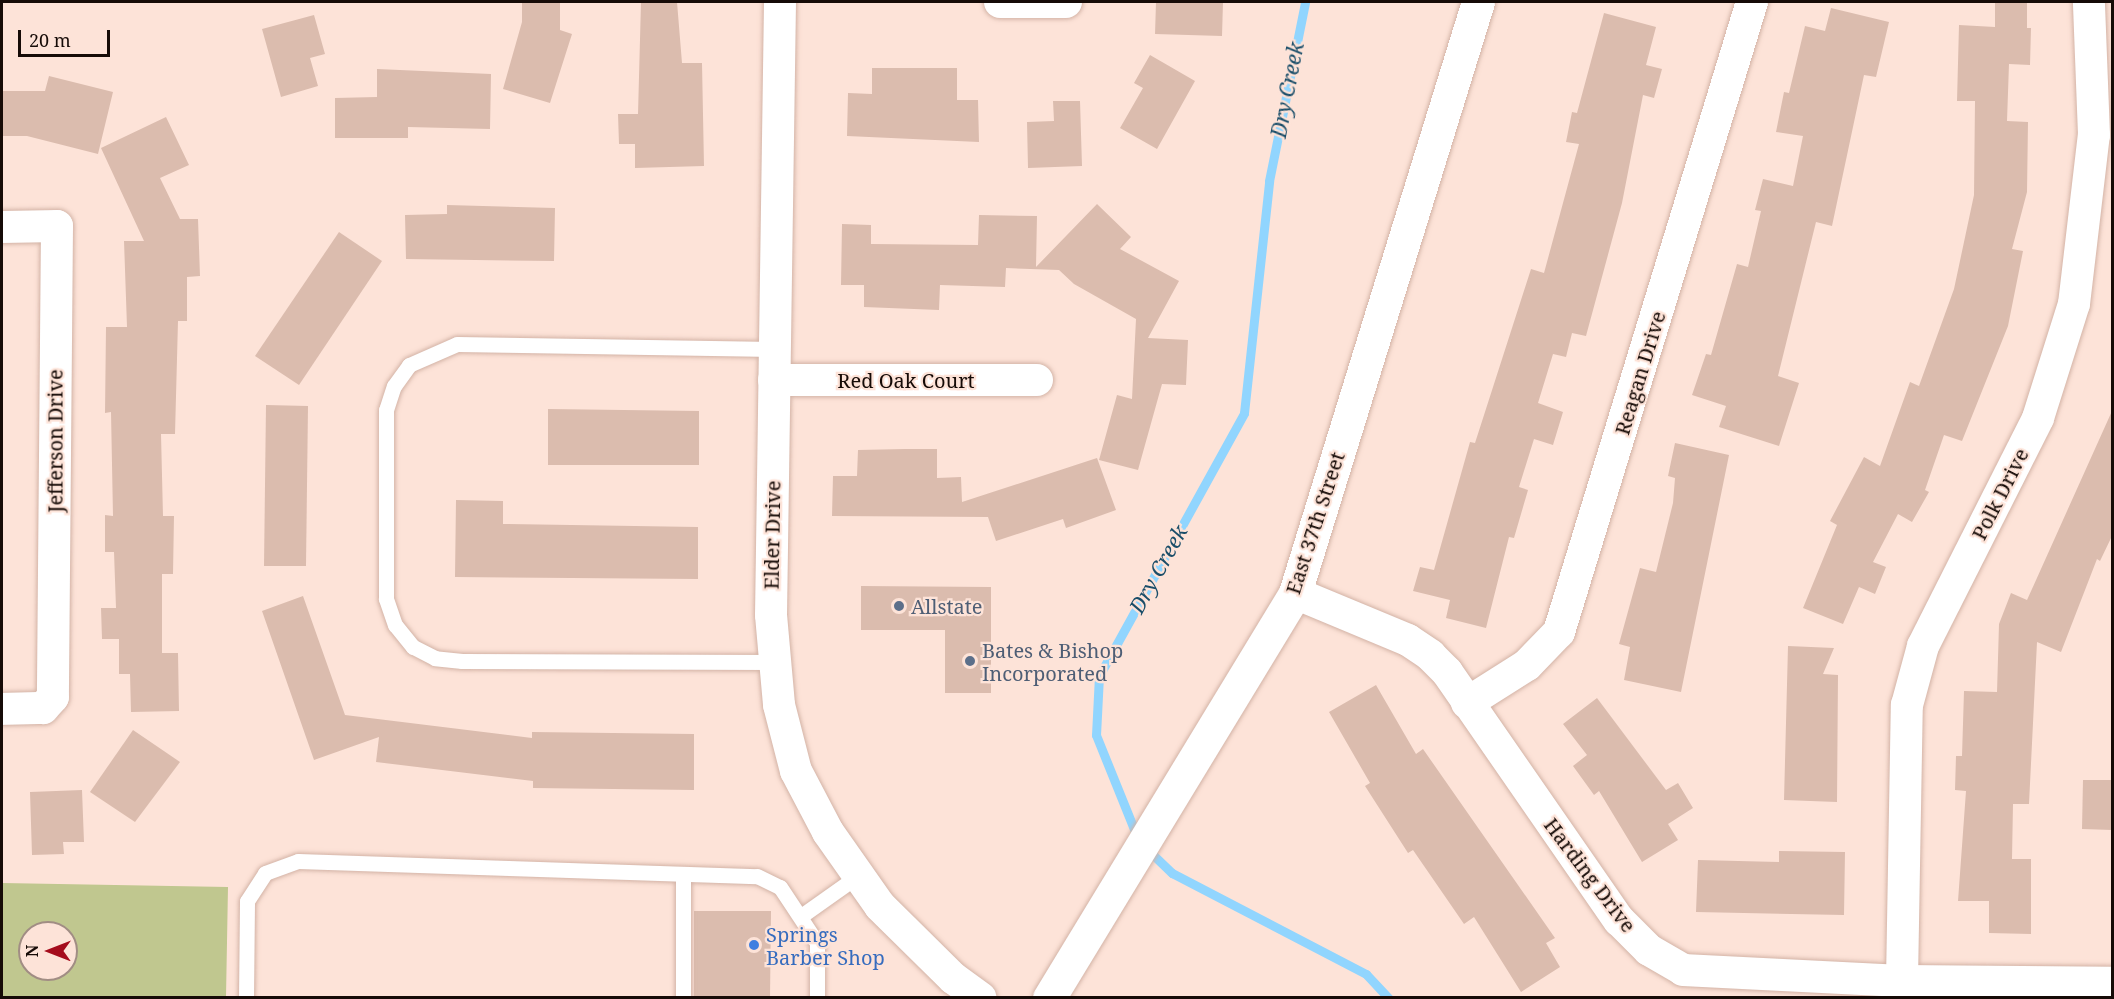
<!DOCTYPE html>
<html>
<head>
<meta charset="utf-8">
<style>
  body { margin:0 }
  #map { position:relative; width:2114px; height:999px; overflow:hidden; background:#fde3d8; font-family:"Noto Serif",serif }
  div>[style] { position:absolute }
  .green>* { inset:0; background:#c0c78f }
  .stream>* { height:9px; margin:-4.5px; padding:0 4.5px; transform-origin:4.5px; border-radius:4.5px; background:#91d5fe }
  .building>* { inset:0; background:#dbbcae }
  .roads { filter:drop-shadow(0 0 2px #d3b3a6) drop-shadow(0 0 2px #d3b3a6) }
  .service>* { height:15px; margin:-7.5px; padding:0 7.5px; transform-origin:7.5px; border-radius:7.5px; background:#fff }
  .minor>* { height:32px; margin:-16px; padding:0 16px; transform-origin:16px; border-radius:16px; background:#fff }
  .secondary>* { height:33px; margin:-16.5px; padding:0 16.5px; transform-origin:16.5px; border-radius:16.5px; background:#fff }
  .dots>* { width:16px; height:16px; translate:-50% -50%; box-sizing:border-box; border:3px solid #fde3d8; border-radius:50% }
  span { translate:-50% -50%; white-space:nowrap; text-align:center; line-height:1.15; -webkit-text-stroke:4.5px #fde3d8; paint-order:stroke }
  .street-label { font-size:20px; color:#160b07 }
  .service-label { font-size:20px; color:#4e5e75 }
  .left { translate:0 -50%; text-align:left }
  .shop-label { font-size:20px; color:#366cbe }
  .water-label { font-size:21px; color:#194d69; font-style:italic }
  .frame { position:absolute; inset:0; border:3px solid #160b07; pointer-events:none }
  .north { position:absolute; left:18px; top:921px; width:60px; height:60px; box-sizing:border-box; background:#fde3d8; border:2px solid #a18d84; border-radius:50%; rotate:270deg; font-size:16px; font-weight:700; line-height:24px; text-align:center; color:#160b07 }
  .north::after { content:''; display:block; margin:auto; width:21px; height:27px; background:#a50c1c; clip-path:polygon(50% 0,100% 100%,50% 72%,0 100%) }
  .scale { position:absolute; left:18px; top:30px; width:92px; height:27px; box-sizing:border-box; border:3px solid #160b07; border-top:0; padding-left:8px; font-size:18px; line-height:21px; white-space:nowrap; color:#160b07; -webkit-text-stroke:4px #fde3d8; paint-order:stroke }
</style>
</head>
<body>
<div id="map">
  <div class="green">
    <i style="clip-path:polygon(evenodd,2px 883px,228px 887px,226px 997px,2px 997px,2px 883px,30px 933px,66px 933px,66px 969px,30px 969px,30px 933px)"></i>
  </div>
  <div class="stream">
    <i style="left:1138px;top:839px;width:112px;rotate:-112deg"></i>
    <i style="left:1096px;top:735px;width:59px;rotate:-87.1deg"></i>
    <i style="left:1099px;top:676px;width:300px;rotate:-61.1deg"></i>
    <i style="left:1244px;top:413px;width:233px;rotate:-83.8deg"></i>
    <i style="left:1269px;top:181px;width:183px;rotate:-78.6deg"></i>
    <i style="left:1147px;top:849px;width:35px;rotate:44deg"></i>
    <i style="left:1172px;top:873px;width:219px;rotate:27.5deg"></i>
    <i style="left:1366px;top:974px;width:33px;rotate:47deg"></i>
  </div>
  <div class="building">
    <i style="clip-path:polygon(522px 2px,560px 2px,560px 30px,572px 34px,550px 103px,503px 89px,522px 22px)"></i>
    <i style="clip-path:polygon(641px 2px,677px 2px,682px 63px,702px 63px,704px 166px,635px 168px,635px 144px,619px 144px,618px 114px,638px 114px)"></i>
    <i style="clip-path:polygon(1156px 2px,1223px 2px,1222px 36px,1155px 34px)"></i>
    <i style="clip-path:polygon(1995px 2px,2027px 2px,2027px 28px,2031px 28px,2030px 65px,2009px 64px,2007px 121px,2028px 122px,2027px 192px,2012px 249px,2023px 251px,2008px 326px,1962px 441px,1944px 435px,1925px 490px,1929px 492px,1912px 522px,1898px 514px,1873px 562px,1886px 567px,1875px 594px,1859px 587px,1843px 624px,1803px 608px,1837px 525px,1830px 521px,1864px 457px,1880px 466px,1910px 382px,1919px 386px,1954px 289px,1974px 195px,1975px 101px,1957px 101px,1959px 25px,1995px 27px)"></i>
    <i style="clip-path:polygon(1831px 8px,1889px 22px,1876px 77px,1864px 75px,1832px 226px,1816px 222px,1778px 376px,1799px 383px,1779px 446px,1719px 427px,1726px 406px,1692px 395px,1706px 354px,1711px 355px,1737px 264px,1748px 267px,1761px 211px,1755px 210px,1763px 179px,1793px 186px,1803px 136px,1776px 132px,1784px 92px,1789px 93px,1805px 26px,1825px 31px)"></i>
    <i style="clip-path:polygon(1604px 13px,1656px 27px,1646px 65px,1662px 69px,1654px 98px,1643px 95px,1622px 203px,1586px 336px,1572px 333px,1566px 357px,1553px 354px,1538px 403px,1563px 412px,1553px 445px,1534px 439px,1519px 487px,1528px 490px,1514px 538px,1509px 537px,1486px 628px,1446px 618px,1450px 600px,1413px 591px,1420px 567px,1434px 570px,1470px 442px,1475px 443px,1531px 269px,1544px 273px,1579px 144px,1566px 142px,1572px 112px,1577px 113px)"></i>
    <i style="clip-path:polygon(314px 15px,325px 54px,310px 58px,318px 86px,281px 97px,262px 29px)"></i>
    <i style="clip-path:polygon(1150px 55px,1195px 81px,1157px 149px,1120px 128px,1143px 88px,1134px 83px)"></i>
    <i style="clip-path:polygon(872px 68px,957px 68px,957px 100px,978px 100px,979px 142px,847px 136px,848px 93px,872px 94px)"></i>
    <i style="clip-path:polygon(377px 69px,491px 74px,490px 129px,408px 127px,408px 138px,335px 138px,335px 98px,377px 97px)"></i>
    <i style="clip-path:polygon(49px 76px,113px 92px,98px 154px,27px 136px,2px 136px,2px 91px,45px 91px)"></i>
    <i style="clip-path:polygon(1053px 101px,1080px 101px,1082px 166px,1028px 168px,1027px 122px,1054px 121px)"></i>
    <i style="clip-path:polygon(166px 117px,189px 165px,160px 178px,180px 219px,198px 219px,200px 276px,187px 277px,187px 321px,178px 321px,175px 434px,161px 434px,163px 516px,174px 516px,173px 574px,162px 574px,162px 653px,178px 653px,179px 711px,131px 712px,130px 674px,119px 674px,119px 639px,102px 639px,101px 608px,116px 608px,114px 552px,105px 552px,105px 515px,113px 516px,111px 412px,105px 413px,106px 327px,127px 327px,124px 241px,144px 241px,101px 148px)"></i>
    <i style="clip-path:polygon(1097px 204px,1131px 237px,1120px 249px,1179px 281px,1148px 338px,1188px 340px,1186px 385px,1162px 384px,1138px 470px,1099px 460px,1117px 395px,1132px 399px,1136px 319px,1074px 284px,1059px 270px,1006px 268px,1005px 287px,940px 285px,939px 310px,864px 307px,864px 285px,841px 285px,842px 224px,871px 225px,871px 244px,978px 245px,979px 215px,1037px 216px,1036px 267px)"></i>
    <i style="clip-path:polygon(447px 205px,555px 208px,554px 261px,406px 259px,405px 215px,447px 214px)"></i>
    <i style="clip-path:polygon(339px 232px,382px 261px,299px 385px,255px 356px)"></i>
    <i style="clip-path:polygon(266px 405px,308px 406px,306px 566px,264px 566px)"></i>
    <i style="clip-path:polygon(548px 409px,699px 411px,699px 465px,548px 465px)"></i>
    <i style="clip-path:polygon(2112px 411px,2112px 536px,2100px 561px,2097px 559px,2061px 652px,2037px 642px,2029px 804px,2013px 804px,2012px 859px,2031px 859px,2031px 934px,1989px 933px,1989px 901px,1958px 901px,1966px 791px,1955px 790px,1956px 756px,1962px 756px,1964px 691px,1997px 692px,1999px 624px,2011px 593px,2027px 600px)"></i>
    <i style="clip-path:polygon(1675px 443px,1729px 455px,1681px 692px,1624px 680px,1630px 647px,1619px 644px,1640px 568px,1656px 572px,1673px 503px,1675px 478px,1668px 476px)"></i>
    <i style="clip-path:polygon(905px 449px,937px 449px,937px 478px,961px 477px,962px 502px,1097px 458px,1116px 510px,1066px 528px,1063px 519px,996px 541px,988px 517px,832px 516px,833px 476px,857px 476px,858px 450px)"></i>
    <i style="clip-path:polygon(456px 500px,503px 501px,503px 524px,698px 527px,698px 579px,455px 577px)"></i>
    <i style="clip-path:polygon(861px 586px,991px 587px,991px 693px,945px 693px,945px 630px,861px 630px)"></i>
    <i style="clip-path:polygon(303px 596px,345px 715px,532px 738px,532px 732px,694px 734px,694px 790px,533px 788px,533px 781px,376px 762px,379px 737px,314px 760px,262px 611px)"></i>
    <i style="clip-path:polygon(1788px 646px,1834px 648px,1823px 674px,1838px 675px,1837px 802px,1784px 800px)"></i>
    <i style="clip-path:polygon(1376px 685px,1416px 754px,1423px 749px,1555px 938px,1546px 943px,1560px 967px,1521px 992px,1474px 917px,1464px 924px,1413px 850px,1408px 853px,1365px 786px,1370px 783px,1329px 712px)"></i>
    <i style="clip-path:polygon(1597px 698px,1666px 790px,1678px 783px,1693px 808px,1668px 824px,1678px 840px,1642px 862px,1599px 791px,1594px 795px,1573px 766px,1587px 755px,1563px 724px)"></i>
    <i style="clip-path:polygon(133px 730px,180px 762px,135px 822px,90px 792px)"></i>
    <i style="clip-path:polygon(2083px 780px,2112px 780px,2112px 830px,2082px 829px)"></i>
    <i style="clip-path:polygon(82px 790px,84px 842px,63px 842px,64px 854px,32px 855px,30px 792px)"></i>
    <i style="clip-path:polygon(1779px 851px,1845px 852px,1844px 915px,1696px 912px,1698px 860px,1779px 862px)"></i>
    <i style="clip-path:polygon(694px 911px,771px 911px,770px 998px,694px 998px)"></i>
  </div>
  <div class="roads">
    <div class="service">
      <i style="left:774px;top:662px;width:312px;rotate:-179.8deg"></i>
      <i style="left:462px;top:661px;width:27px;rotate:-174deg"></i>
      <i style="left:435px;top:658px;width:25px;rotate:-153deg"></i>
      <i style="left:413px;top:647px;width:28px;rotate:-129deg"></i>
      <i style="left:395px;top:625px;width:28px;rotate:-109deg"></i>
      <i style="left:386px;top:599px;width:189px;rotate:-90deg"></i>
      <i style="left:386px;top:410px;width:25px;rotate:-72deg"></i>
      <i style="left:394px;top:386px;width:26px;rotate:-54deg"></i>
      <i style="left:409px;top:365px;width:52px;rotate:-23.6deg"></i>
      <i style="left:457px;top:344px;width:318px;rotate:0.9deg"></i>
      <i style="left:683px;top:875px;width:123px;rotate:90deg"></i>
      <i style="left:801px;top:916px;width:71px;rotate:-35.3deg"></i>
      <i style="left:246px;top:998px;width:97px;rotate:-89.4deg"></i>
      <i style="left:247px;top:901px;width:33px;rotate:-57deg"></i>
      <i style="left:265px;top:873px;width:35px;rotate:-20deg"></i>
      <i style="left:298px;top:861px;width:459px;rotate:1.9deg"></i>
      <i style="left:757px;top:876px;width:25px;rotate:26deg"></i>
      <i style="left:780px;top:887px;width:67px;rotate:56.5deg"></i>
      <i style="left:817px;top:943px;width:55px;rotate:90deg"></i>
    </div>
    <div class="minor">
      <i style="left:780px;top:2px;width:613px;rotate:90.84deg"></i>
      <i style="left:771px;top:615px;width:90px;rotate:84.9deg"></i>
      <i style="left:779px;top:705px;width:68px;rotate:75.6deg"></i>
      <i style="left:796px;top:771px;width:69px;rotate:62.3deg"></i>
      <i style="left:828px;top:832px;width:90px;rotate:54.9deg"></i>
      <i style="left:880px;top:906px;width:103px;rotate:44.6deg"></i>
      <i style="left:953px;top:978px;width:34px;rotate:36deg"></i>
      <i style="left:1000px;top:2px;width:66px"></i>
      <i style="left:2px;top:227px;width:55px;rotate:-1deg"></i>
      <i style="left:57px;top:226px;width:471px;rotate:90.5deg"></i>
      <i style="left:53px;top:697px;width:15px;rotate:132deg"></i>
      <i style="left:43px;top:708px;width:41px;rotate:178.6deg"></i>
      <i style="left:774px;top:380px;width:263px"></i>
      <i style="left:1295px;top:593px;width:122px;rotate:22.6deg"></i>
      <i style="left:1408px;top:640px;width:27px;rotate:34deg"></i>
      <i style="left:1430px;top:655px;width:24px;rotate:45deg"></i>
      <i style="left:1447px;top:672px;width:302px;rotate:55.3deg"></i>
      <i style="left:1619px;top:920px;width:42px;rotate:45deg"></i>
      <i style="left:1649px;top:950px;width:39px;rotate:30deg"></i>
      <i style="left:1683px;top:970px;width:219px;rotate:2.9deg"></i>
      <i style="left:1902px;top:981px;width:210px;rotate:0.5deg"></i>
      <i style="left:1467px;top:703px;width:71px;rotate:-32.3deg"></i>
      <i style="left:1527px;top:665px;width:46px;rotate:-45.9deg"></i>
      <i style="left:1559px;top:632px;width:659px;rotate:-72.97deg"></i>
      <i style="left:1902px;top:981px;width:276px;rotate:-89deg"></i>
      <i style="left:1907px;top:705px;width:61px;rotate:-74.8deg"></i>
      <i style="left:1923px;top:646px;width:255px;rotate:-63.2deg"></i>
      <i style="left:2038px;top:418px;width:120px;rotate:-72.5deg"></i>
      <i style="left:2074px;top:304px;width:170px;rotate:-83.3deg"></i>
      <i style="left:2094px;top:135px;width:133px;rotate:-92.2deg"></i>
    </div>
    <div class="secondary">
      <i style="left:1049px;top:998px;width:474px;rotate:-58.7deg"></i>
      <i style="left:1295px;top:593px;width:619px;rotate:-72.8deg"></i>
    </div>
  </div>
  <div class="dots">
    <i style="left:899px;top:606px;background:#5c6f8a"></i>
    <i style="left:970px;top:661px;background:#5c6f8a"></i>
    <i style="left:754px;top:945px;background:#3f7fe0"></i>
  </div>
  <div class="street-label">
    <span style="left:1640px;top:373px;rotate:-73deg">Reagan Drive</span>
    <span style="left:906px;top:380px">Red Oak Court</span>
    <span style="left:55px;top:441px;rotate:-90deg">Jefferson Drive</span>
    <span style="left:2000px;top:494px;rotate:-63deg">Polk Drive</span>
    <span style="left:1315px;top:523px;rotate:-72deg">East 37th Street</span>
    <span style="left:772px;top:535px;rotate:-89deg">Elder Drive</span>
    <span style="left:1590px;top:875px;rotate:53deg">Harding Drive</span>
  </div>
  <div class="service-label">
    <span class="left" style="left:911px;top:606px">Allstate</span>
    <span class="left" style="left:982px;top:662px">Bates &amp; Bishop<br>Incorporated</span>
  </div>
  <div class="shop-label">
    <span class="left" style="left:766px;top:946px">Springs<br>Barber Shop</span>
  </div>
  <div class="water-label">
    <span style="left:1287px;top:90px;rotate:-79deg">Dry Creek</span>
    <span style="left:1158px;top:569px;rotate:-61deg">Dry Creek</span>
  </div>
  <div class="frame"></div>
  <div class="north">N</div>
  <div class="scale">20 m</div>
</div>
</body>
</html>
